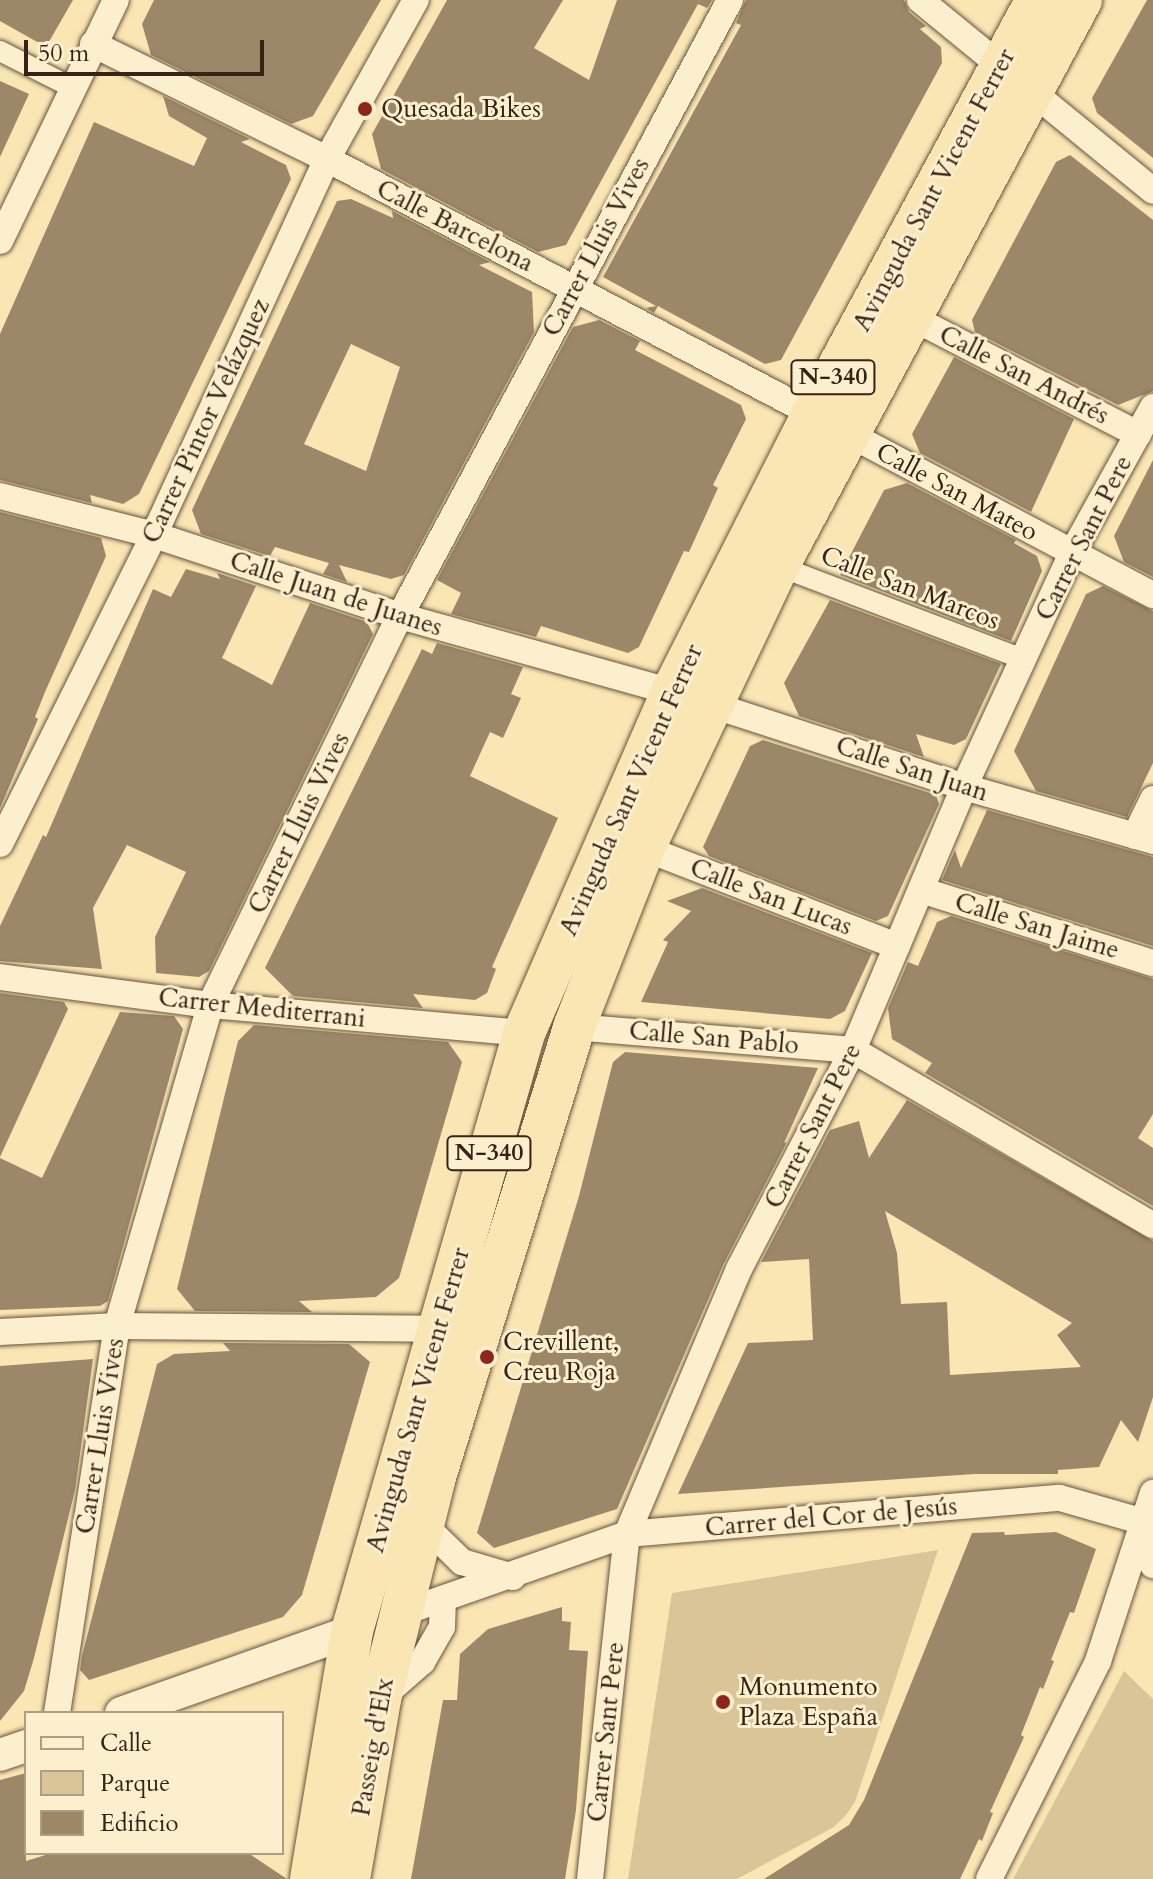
<!DOCTYPE html>
<html>
<head>
<meta charset="utf-8">
<style>
  body { margin:0 }
  #map { position:relative; width:1153px; height:1879px; overflow:hidden; background:#fae6b2; font-family:Cardo,serif }
  div>[style] { position:absolute }
  .green>* { inset:0; background:#d9c598 }
  .building>* { inset:0; background:#9c8868 }
  .roads { filter:drop-shadow(0 0 2px #68533e) drop-shadow(0 0 2px #68533e) }
  .pedestrian>* { height:20px; margin:-10px; padding:0 10px; transform-origin:10px; border-radius:10px; background:#fcefcd }
  .minor>* { height:26px; margin:-13px; padding:0 13px; transform-origin:13px; border-radius:13px; background:#fcefcd }
  .tertiary>* { height:32px; margin:-16px; padding:0 16px; transform-origin:16px; border-radius:16px; background:#fcefcd }
  .trunk>* { height:42px; margin:-21px; padding:0 21px; transform-origin:21px; border-radius:21px; background:#fae6b2 }
  .dots>* { width:22px; height:22px; translate:-50% -50%; box-sizing:border-box; border:4px solid #fcefcd; border-radius:50% }
  span { translate:-50% -50%; white-space:nowrap; text-align:center; line-height:1.15; -webkit-text-stroke:6px #fcefcd; paint-order:stroke }
  .shield-label span { padding:2px 6px; background:#fcefcd; border:2px solid; border-radius:6px; -webkit-text-stroke-width:0 }
  .shield-label { font-size:24px; color:#372218; font-weight:700 }
  .poi-label { font-size:26px; color:#372218 }
  .left { translate:0 -50%; text-align:left }
  .street-label { font-size:26px; color:#372218 }
  .legend { position:absolute; left:24px; top:1711px; width:260px; height:144px; box-sizing:border-box; background:#fcefcd; border:2px solid #ad9d85; margin:0; padding:10px 14px; list-style:none; font-size:24px; color:#372218 }
  .legend li { display:flex; align-items:center; gap:16px; height:40px }
  .legend b { width:40px; border:2px solid #ad9d85 }
  .scale { position:absolute; left:24px; top:40px; width:240px; height:36px; box-sizing:border-box; border:4px solid #372218; border-top:0; padding-left:10px; font-size:24px; line-height:28px; white-space:nowrap; color:#372218; -webkit-text-stroke:6px #fcefcd; paint-order:stroke }
</style>
</head>
<body>
<div id="map">
  <div class="green">
    <i style="clip-path:polygon(938px 1550px,855px 1802px,846px 1815px,834px 1827px,737px 1879px,628px 1879px,672px 1593px)"></i>
    <i style="clip-path:polygon(1124px 1671px,1153px 1699px,1153px 1879px,1013px 1879px)"></i>
  </div>
  <div class="building">
    <i style="clip-path:polygon(0 0,73px 0,46px 47px,0 21px)"></i>
    <i style="clip-path:polygon(154px 0,381px 0,313px 116px,291px 124px,151px 55px,142px 24px)"></i>
    <i style="clip-path:polygon(447px 0,563px 0,534px 48px,589px 80px,617px 0,712px 0,707px 8px,698px 4px,566px 245px,538px 252px,381px 169px,372px 134px)"></i>
    <i style="clip-path:polygon(746px 0,904px 0,909px 12px,926px 26px,920px 29px,941px 47px,942px 63px,781px 360px,765px 364px,658px 306px,654px 313px,646px 308px,656px 306px,603px 277px,741px 25px,736px 23px)"></i>
    <i style="clip-path:polygon(1147px 0,1153px 0,1153px 158px,1097px 113px,1092px 98px)"></i>
    <i style="clip-path:polygon(0 81px,29px 94px,0 157px)"></i>
    <i style="clip-path:polygon(163px 96px,250px 139px,241px 142px,286px 165px,291px 179px,139px 494px,123px 504px,90px 495px,92px 503px,0 480px,0 334px,94px 122px,194px 166px,207px 138px,169px 116px)"></i>
    <i style="clip-path:polygon(1070px 155px,1153px 220px,1153px 391px,1118px 405px,975px 332px,972px 320px,1056px 162px)"></i>
    <i style="clip-path:polygon(evenodd,351px 199px,393px 218px,392px 211px,490px 262px,479px 265px,532px 292px,534px 332px,404px 575px,391px 579px,339px 565px,347px 582px,323px 574px,329px 563px,275px 547px,270px 556px,201px 534px,192px 510px,337px 201px,351px 199px,351px 344px,400px 367px,366px 471px,304px 444px,351px 344px)"></i>
    <i style="clip-path:polygon(599px 320px,640px 341px,635px 350px,741px 405px,746px 419px,713px 485px,718px 488px,689px 552px,684px 551px,639px 647px,628px 653px,541px 626px,536px 637px,451px 614px,461px 593px,437px 580px,573px 327px)"></i>
    <i style="clip-path:polygon(954px 357px,1074px 419px,1031px 512px,920px 453px,912px 434px)"></i>
    <i style="clip-path:polygon(1153px 460px,1153px 577px,1124px 562px,1114px 536px)"></i>
    <i style="clip-path:polygon(907px 483px,1016px 540px,1014px 543px,1037px 556px,1042px 571px,1011px 641px,840px 575px,884px 490px)"></i>
    <i style="clip-path:polygon(0 512px,101px 538px,106px 556px,45px 692px,35px 717px,38px 719px,0 808px)"></i>
    <i style="clip-path:polygon(186px 569px,220px 579px,217px 573px,256px 586px,222px 658px,272px 685px,310px 603px,367px 622px,373px 634px,209px 971px,199px 977px,156px 973px,155px 937px,186px 872px,127px 845px,93px 908px,102px 969px,0 961px,0 926px,43px 835px,46px 837px,153px 589px,171px 597px)"></i>
    <i style="clip-path:polygon(1103px 586px,1153px 611px,1153px 763px,1127px 817px,1036px 791px,1014px 751px,1086px 594px)"></i>
    <i style="clip-path:polygon(830px 600px,1001px 664px,966px 739px,954px 745px,916px 734px,924px 757px,799px 716px,784px 683px)"></i>
    <i style="clip-path:polygon(437px 643px,523px 667px,511px 694px,521px 698px,503px 738px,490px 732px,470px 776px,558px 818px,492px 967px,496px 969px,487px 993px,475px 1000px,413px 994px,423px 1008px,293px 996px,265px 968px,422px 649px,432px 654px)"></i>
    <i style="clip-path:polygon(763px 740px,936px 795px,939px 804px,888px 916px,876px 921px,709px 856px,703px 847px,750px 746px)"></i>
    <i style="clip-path:polygon(987px 810px,1153px 857px,1153px 946px,942px 880px,955px 850px,961px 868px)"></i>
    <i style="clip-path:polygon(702px 888px,872px 953px,845px 1011px,830px 1019px,641px 1002px,668px 942px,663px 940px,691px 911px,667px 901px)"></i>
    <i style="clip-path:polygon(951px 916px,1153px 979px,1153px 1114px,1138px 1138px,1153px 1148px,1153px 1206px,925px 1073px,932px 1063px,892px 1039px,888px 1008px,908px 962px,918px 966px,937px 922px)"></i>
    <i style="clip-path:polygon(0 993px,64px 1002px,68px 1009px,0 1157px)"></i>
    <i style="clip-path:polygon(120px 1012px,174px 1016px,183px 1029px,108px 1301px,100px 1306px,0 1310px,0 1158px,42px 1178px)"></i>
    <i style="clip-path:polygon(254px 1025px,448px 1042px,462px 1062px,399px 1278px,376px 1297px,299px 1301px,312px 1312px,195px 1311px,177px 1289px,238px 1041px)"></i>
    <i style="clip-path:polygon(625px 1052px,818px 1068px,784px 1143px,787px 1142px,724px 1263px,617px 1509px,494px 1548px,477px 1533px,579px 1196px,613px 1062px)"></i>
    <i style="clip-path:polygon(evenodd,907px 1100px,1153px 1241px,1153px 1397px,1138px 1442px,1121px 1420px,1099px 1467px,1058px 1470px,1058px 1474px,975px 1474px,678px 1494px,748px 1343px,813px 1340px,809px 1259px,761px 1262px,830px 1130px,859px 1121px,869px 1158px,907px 1100px,885px 1211px,1072px 1323px,1057px 1335px,1081px 1367px,950px 1375px,947px 1302px,901px 1304px,897px 1253px,885px 1211px)"></i>
    <i style="clip-path:polygon(223px 1343px,349px 1344px,370px 1362px,302px 1595px,283px 1617px,89px 1680px,80px 1670px,82px 1656px,157px 1364px,174px 1354px,230px 1351px)"></i>
    <i style="clip-path:polygon(93px 1359px,75px 1490px,34px 1658px,24px 1691px,0 1721px,0 1366px)"></i>
    <i style="clip-path:polygon(1004px 1532px,1005px 1535px,1056px 1532px,1096px 1549px,1074px 1613px,1070px 1612px,1051px 1660px,1054px 1661px,1043px 1689px,1040px 1687px,1021px 1735px,1024px 1737px,990px 1812px,993px 1813px,982px 1841px,979px 1839px,960px 1879px,764px 1879px,849px 1825px,864px 1800px,972px 1533px)"></i>
    <i style="clip-path:polygon(562px 1607px,562px 1621px,571px 1622px,569px 1650px,588px 1651px,576px 1810px,565px 1879px,411px 1879px,443px 1700px,457px 1700px,460px 1654px,488px 1629px)"></i>
    <i style="clip-path:polygon(26px 1773px,26px 1861px,52px 1853px,248px 1853px,287px 1879px,0 1879px,0 1780px)"></i>
  </div>
  <div class="roads">
    <div class="pedestrian">
      <i style="left:0;top:51px;width:82px;rotate:26.9deg"></i>
      <i style="left:778px;top:566px;width:262px;rotate:20.8deg"></i>
    </div>
    <div class="minor">
      <i style="left:920px;top:0;width:301px;rotate:39.3deg"></i>
      <i style="left:93px;top:44px;width:261px;rotate:26.2deg"></i>
      <i style="left:327px;top:159px;width:549px;rotate:27.69deg"></i>
      <i style="left:0;top:241px;width:267px;rotate:-64.3deg"></i>
      <i style="left:909px;top:316px;width:258px;rotate:27.3deg"></i>
      <i style="left:847px;top:433px;width:346px;rotate:27.9deg"></i>
      <i style="left:0;top:496px;width:159px;rotate:14.2deg"></i>
      <i style="left:154px;top:535px;width:259px;rotate:18.2deg"></i>
      <i style="left:400px;top:616px;width:282px;rotate:15.6deg"></i>
      <i style="left:672px;top:692px;width:307px;rotate:18deg"></i>
      <i style="left:964px;top:787px;width:197px;rotate:15.9deg"></i>
      <i style="left:1135px;top:836px;width:41px;rotate:-64.1deg"></i>
      <i style="left:0;top:844px;width:345px;rotate:-63.5deg"></i>
      <i style="left:154px;top:535px;width:414px;rotate:-65.3deg"></i>
      <i style="left:327px;top:159px;width:182px;rotate:-60.8deg"></i>
      <i style="left:644px;top:848px;width:271px;rotate:21.2deg"></i>
      <i style="left:921px;top:890px;width:243px;rotate:17.5deg"></i>
      <i style="left:0;top:977px;width:212px;rotate:7.6deg"></i>
      <i style="left:210px;top:1005px;width:315px;rotate:5.1deg"></i>
      <i style="left:574px;top:1027px;width:280px;rotate:4.7deg"></i>
      <i style="left:853px;top:1050px;width:347px;rotate:30.3deg"></i>
      <i style="left:0;top:1332px;width:117px;rotate:-2.9deg"></i>
      <i style="left:117px;top:1326px;width:321px;rotate:0.5deg"></i>
      <i style="left:422px;top:1523px;width:56px;rotate:44.3deg"></i>
      <i style="left:462px;top:1562px;width:53px;rotate:16.4deg"></i>
      <i style="left:1145px;top:1525px;width:41px;rotate:78.7deg"></i>
      <i style="left:393px;top:1616px;width:248px;rotate:-19.3deg"></i>
      <i style="left:627px;top:1534px;width:434px;rotate:-4.8deg"></i>
      <i style="left:1060px;top:1498px;width:87px;rotate:15.9deg"></i>
      <i style="left:1144px;top:1522px;width:9px;rotate:-18deg"></i>
      <i style="left:383px;top:1696px;width:52px;rotate:-41.1deg"></i>
      <i style="left:422px;top:1662px;width:40px;rotate:-60.3deg"></i>
      <i style="left:442px;top:1627px;width:28px;rotate:-88deg"></i>
      <i style="left:57px;top:1713px;width:392px;rotate:-81.2deg"></i>
      <i style="left:117px;top:1326px;width:334px;rotate:-73.8deg"></i>
      <i style="left:210px;top:1005px;width:433px;rotate:-64deg"></i>
      <i style="left:400px;top:616px;width:699px;rotate:-61.82deg"></i>
      <i style="left:590px;top:1879px;width:347px;rotate:-83.9deg"></i>
      <i style="left:627px;top:1534px;width:288px;rotate:-67.1deg"></i>
      <i style="left:739px;top:1269px;width:247px;rotate:-62.5deg"></i>
      <i style="left:853px;top:1050px;width:285px;rotate:-67.1deg"></i>
      <i style="left:964px;top:787px;width:258px;rotate:-65.2deg"></i>
      <i style="left:1072px;top:553px;width:167px;rotate:-61deg"></i>
      <i style="left:989px;top:1879px;width:244px;rotate:-63.4deg"></i>
      <i style="left:1098px;top:1661px;width:177px;rotate:-71.9deg"></i>
    </div>
    <div class="tertiary">
      <i style="left:121px;top:1713px;width:245px;rotate:-19.5deg"></i>
      <i style="left:0;top:1755px;width:28px;rotate:-19deg"></i>
    </div>
    <div class="trunk">
      <i style="left:311px;top:1879px;width:251px;rotate:-80.6deg"></i>
      <i style="left:352px;top:1631px;width:622px;rotate:-73.95deg"></i>
      <i style="left:524px;top:1033px;width:372px;rotate:-66.5deg"></i>
      <i style="left:672px;top:692px;width:312px;rotate:-63.1deg"></i>
      <i style="left:813px;top:414px;width:471px;rotate:-61.6deg"></i>
      <i style="left:349px;top:1879px;width:183px;rotate:-80.2deg"></i>
      <i style="left:380px;top:1699px;width:226px;rotate:-76.1deg"></i>
      <i style="left:434px;top:1480px;width:474px;rotate:-72.8deg"></i>
      <i style="left:574px;top:1027px;width:192px;rotate:-68.6deg"></i>
      <i style="left:644px;top:848px;width:312px;rotate:-64.6deg"></i>
      <i style="left:778px;top:566px;width:642px;rotate:-61.84deg"></i>
    </div>
  </div>
  <div class="dots">
    <i style="left:365px;top:109px;background:#8f2418"></i>
    <i style="left:487px;top:1357px;background:#8f2418"></i>
    <i style="left:723px;top:1702px;background:#8f2418"></i>
  </div>
  <div class="shield-label">
    <span style="left:833px;top:377px">N-340</span>
    <span style="left:489px;top:1153px">N-340</span>
  </div>
  <div class="poi-label">
    <span class="left" style="left:381px;top:109px">Quesada Bikes</span>
    <span class="left" style="left:503px;top:1357px">Crevillent,<br>Creu Roja</span>
    <span class="left" style="left:739px;top:1702px">Monumento<br>Plaza España</span>
  </div>
  <div class="street-label">
    <span style="left:934px;top:190px;rotate:-62deg">Avinguda Sant Vicent Ferrer</span>
    <span style="left:455px;top:226px;rotate:27deg">Calle Barcelona</span>
    <span style="left:596px;top:247px;rotate:-62deg">Carrer Lluis Vives</span>
    <span style="left:1024px;top:375px;rotate:27deg">Calle San Andrés</span>
    <span style="left:206px;top:421px;rotate:-65deg">Carrer Pintor Velázquez</span>
    <span style="left:957px;top:492px;rotate:28deg">Calle San Mateo</span>
    <span style="left:1084px;top:538px;rotate:-63deg">Carrer Sant Pere</span>
    <span style="left:910px;top:588px;rotate:21deg">Calle San Marcos</span>
    <span style="left:336px;top:594px;rotate:18deg">Calle Juan de Juanes</span>
    <span style="left:912px;top:769px;rotate:18deg">Calle San Juan</span>
    <span style="left:631px;top:790px;rotate:-66deg">Avinguda Sant Vicent Ferrer</span>
    <span style="left:299px;top:823px;rotate:-64deg">Carrer Lluis Vives</span>
    <span style="left:771px;top:897px;rotate:21deg">Calle San Lucas</span>
    <span style="left:1037px;top:926px;rotate:17deg">Calle San Jaime</span>
    <span style="left:262px;top:1008px;rotate:6deg">Carrer Mediterrani</span>
    <span style="left:714px;top:1038px;rotate:5deg">Calle San Pablo</span>
    <span style="left:813px;top:1126px;rotate:-63deg">Carrer Sant Pere</span>
    <span style="left:418px;top:1400px;rotate:-74deg">Avinguda Sant Vicent Ferrer</span>
    <span style="left:100px;top:1436px;rotate:-81deg">Carrer Lluis Vives</span>
    <span style="left:831px;top:1517px;rotate:-5deg">Carrer del Cor de Jesús</span>
    <span style="left:606px;top:1732px;rotate:-84deg">Carrer Sant Pere</span>
    <span style="left:373px;top:1747px;rotate:-80deg">Passeig d'Elx</span>
  </div>
  <ul class="legend">
  <li><b style="height:10px;background:#fcefcd"></b>Calle</li>
  <li><b style="height:22px;background:#d9c598"></b>Parque</li>
  <li><b style="height:22px;background:#9c8868"></b>Edificio</li>
  </ul>
  <div class="scale">50 m</div>
</div>
</body>
</html>
